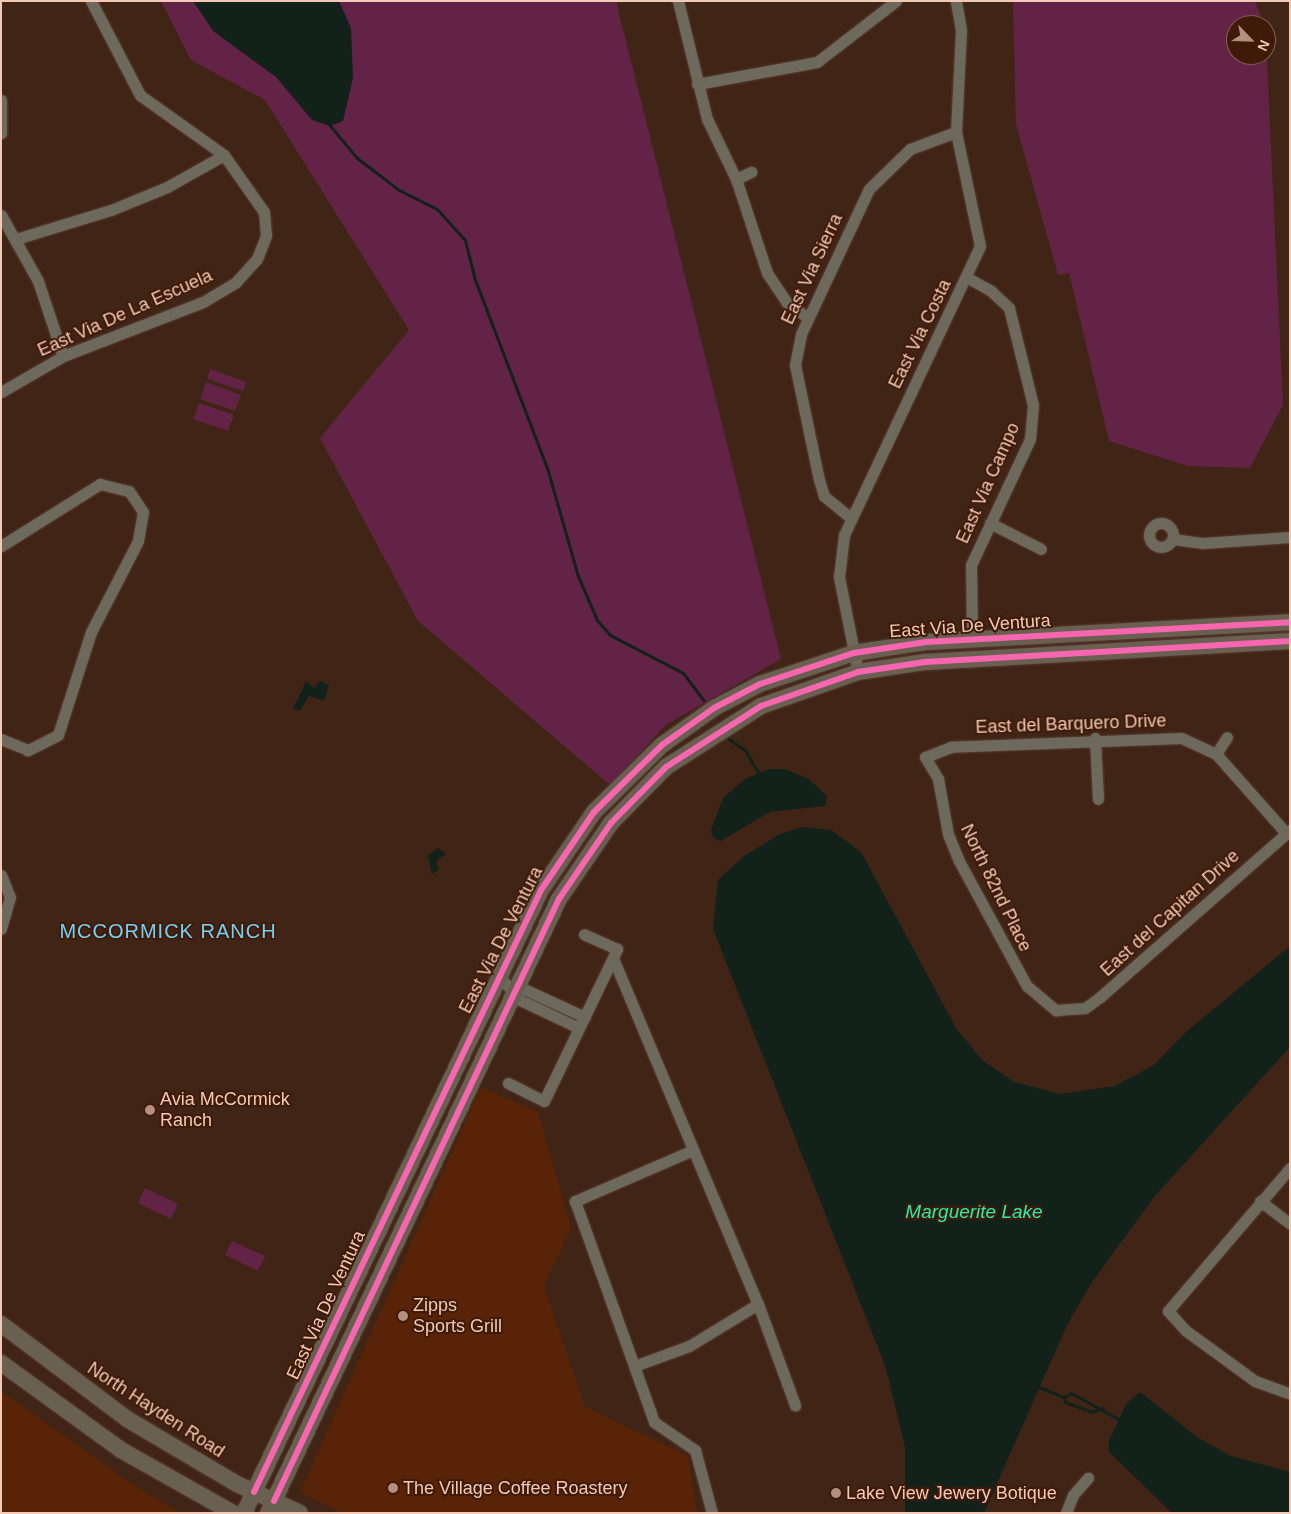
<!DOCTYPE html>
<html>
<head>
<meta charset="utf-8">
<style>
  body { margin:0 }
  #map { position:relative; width:1291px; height:1514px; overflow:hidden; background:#402416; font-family:Helvetica,sans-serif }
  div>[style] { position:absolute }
  .built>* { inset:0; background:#582306 }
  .green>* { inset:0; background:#632347 }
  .water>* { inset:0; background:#122119 }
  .stream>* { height:3px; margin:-1.5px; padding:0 1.5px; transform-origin:1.5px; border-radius:1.5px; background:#122119 }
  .roads { filter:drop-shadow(0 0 1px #593f33) drop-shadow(0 0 1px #593f33) }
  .minor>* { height:11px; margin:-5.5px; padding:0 5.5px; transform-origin:5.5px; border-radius:5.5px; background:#6e695d }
  .minor>.ring { margin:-5.5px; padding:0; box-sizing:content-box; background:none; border:11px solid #6e695d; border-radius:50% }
  .secondary>* { height:16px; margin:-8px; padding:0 8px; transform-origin:8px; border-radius:8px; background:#6a6052 }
  .cycleway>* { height:6px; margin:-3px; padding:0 3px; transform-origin:3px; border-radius:3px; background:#f766af }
  .dots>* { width:14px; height:14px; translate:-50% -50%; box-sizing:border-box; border:2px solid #3f1a09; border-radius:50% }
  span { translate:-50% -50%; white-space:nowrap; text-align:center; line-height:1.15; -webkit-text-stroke:4px #3f1a09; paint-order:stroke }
  .street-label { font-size:18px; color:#f3c9b7 }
  .poi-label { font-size:18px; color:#f3c9b7 }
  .left { translate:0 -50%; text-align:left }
  .water-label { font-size:19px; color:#22efad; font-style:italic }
  .quarter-label { font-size:20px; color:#74d0f2; letter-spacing:1px }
  .frame { position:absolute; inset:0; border:2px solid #f3c9b7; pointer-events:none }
  .north { position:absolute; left:1226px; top:15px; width:50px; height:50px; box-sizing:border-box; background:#3f1a09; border:1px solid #87604f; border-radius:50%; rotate:114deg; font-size:14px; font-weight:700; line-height:20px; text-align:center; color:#f3c9b7 }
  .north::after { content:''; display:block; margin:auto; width:18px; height:22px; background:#b48f7f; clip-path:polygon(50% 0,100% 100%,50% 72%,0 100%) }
</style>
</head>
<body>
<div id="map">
  <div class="built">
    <i style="clip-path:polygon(481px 1087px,538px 1112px,571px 1228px,544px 1286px,585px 1407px,688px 1456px,697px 1513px,343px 1513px,300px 1492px)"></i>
    <i style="clip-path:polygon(1px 1391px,135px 1486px,180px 1513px,1px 1513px)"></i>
  </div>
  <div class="green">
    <i style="clip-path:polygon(161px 1px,616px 1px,781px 659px,667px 724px,610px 785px,418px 621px,320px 438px,409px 330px,265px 100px,191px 60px)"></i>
    <i style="clip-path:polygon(1013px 1px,1255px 1px,1264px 25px,1236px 25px,1236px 55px,1266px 55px,1266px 41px,1283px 405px,1250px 468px,1188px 466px,1109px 441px,1069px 273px,1058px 275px,1016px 124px)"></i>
    <i style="clip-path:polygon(210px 369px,246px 382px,243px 391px,207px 379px)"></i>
    <i style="clip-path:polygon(206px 382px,241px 395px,235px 411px,200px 399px)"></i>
    <i style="clip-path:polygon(199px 403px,234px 415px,228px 431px,193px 419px)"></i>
    <i style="clip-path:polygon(145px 1188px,178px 1204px,171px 1219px,138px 1203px)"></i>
    <i style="clip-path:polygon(232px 1241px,265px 1256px,258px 1271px,225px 1255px)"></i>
  </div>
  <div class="water">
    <i style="clip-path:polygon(193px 1px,339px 1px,351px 28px,353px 78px,343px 121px,330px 126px,312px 120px,276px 77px,213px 31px)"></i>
    <i style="clip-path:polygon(306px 681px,314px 688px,320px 681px,329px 686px,324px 701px,309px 696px,300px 711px,293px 709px)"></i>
    <i style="clip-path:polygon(769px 769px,785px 769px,809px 779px,827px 796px,825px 806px,770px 812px,721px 841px,713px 838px,711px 830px,723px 798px,745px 779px)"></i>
    <i style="clip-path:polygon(803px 827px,831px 830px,861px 852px,956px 1028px,982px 1060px,1014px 1082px,1060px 1094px,1115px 1086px,1154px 1065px,1186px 1032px,1290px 946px,1290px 1047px,1154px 1197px,1092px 1282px,1068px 1323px,984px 1513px,905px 1513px,905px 1447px,886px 1368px,713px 929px,718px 880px,744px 856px,780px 834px)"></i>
    <i style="clip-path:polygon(438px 848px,446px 854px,436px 861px,439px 869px,432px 874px,428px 856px)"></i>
    <i style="clip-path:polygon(1140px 1392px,1197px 1437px,1231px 1456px,1290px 1472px,1290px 1513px,1172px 1513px,1109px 1452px,1109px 1441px,1126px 1404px)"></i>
  </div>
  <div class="stream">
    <i style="left:327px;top:122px;width:47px;rotate:50.2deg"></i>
    <i style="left:357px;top:158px;width:53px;rotate:37.3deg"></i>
    <i style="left:399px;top:190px;width:42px;rotate:26.6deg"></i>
    <i style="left:437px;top:209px;width:42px;rotate:47.9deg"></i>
    <i style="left:465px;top:240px;width:38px;rotate:76deg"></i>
    <i style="left:474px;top:277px;width:208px;rotate:69.1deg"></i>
    <i style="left:548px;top:471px;width:109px;rotate:74.1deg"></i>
    <i style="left:578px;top:576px;width:48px;rotate:66.6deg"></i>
    <i style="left:597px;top:620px;width:20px;rotate:49deg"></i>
    <i style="left:610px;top:635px;width:82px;rotate:27.5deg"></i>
    <i style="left:683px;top:673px;width:34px;rotate:53deg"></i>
    <i style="left:729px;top:739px;width:19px;rotate:35deg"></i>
    <i style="left:745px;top:750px;width:30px;rotate:60deg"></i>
    <i style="left:1039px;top:1387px;width:27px;rotate:22deg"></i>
    <i style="left:1064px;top:1397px;width:8px;rotate:-30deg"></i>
    <i style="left:1071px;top:1393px;width:58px;rotate:28.8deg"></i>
    <i style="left:1064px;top:1397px;width:5px;rotate:79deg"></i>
    <i style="left:1065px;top:1402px;width:29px;rotate:20deg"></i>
    <i style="left:1092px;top:1412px;width:12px;rotate:-20deg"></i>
  </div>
  <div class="roads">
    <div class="minor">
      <i style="left:678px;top:1px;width:122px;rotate:76.2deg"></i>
      <i style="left:707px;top:119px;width:67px;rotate:64.2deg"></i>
      <i style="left:736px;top:179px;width:99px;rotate:71.7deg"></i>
      <i style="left:767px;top:273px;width:36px;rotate:56deg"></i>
      <i style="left:787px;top:303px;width:24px;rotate:35deg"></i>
      <i style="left:697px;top:84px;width:122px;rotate:-10.4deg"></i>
      <i style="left:817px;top:62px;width:100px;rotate:-37.7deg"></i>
      <i style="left:1px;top:100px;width:33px;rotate:90deg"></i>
      <i style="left:736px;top:179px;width:17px;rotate:-25deg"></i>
      <i style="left:1px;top:215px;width:76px;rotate:60.7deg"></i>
      <i style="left:38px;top:281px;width:79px;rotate:71.6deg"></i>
      <i style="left:16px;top:239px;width:99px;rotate:-17deg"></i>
      <i style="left:111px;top:210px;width:61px;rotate:-22.3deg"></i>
      <i style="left:167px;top:187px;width:65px;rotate:-29.3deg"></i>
      <i style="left:966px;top:277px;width:29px;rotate:29deg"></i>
      <i style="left:991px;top:291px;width:25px;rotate:43deg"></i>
      <i style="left:1009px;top:308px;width:100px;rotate:76.1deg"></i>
      <i style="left:1033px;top:405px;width:34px;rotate:95deg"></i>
      <i style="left:1030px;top:439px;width:139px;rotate:115.1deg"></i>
      <i style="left:971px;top:565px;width:74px;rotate:89.2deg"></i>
      <i style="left:1px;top:392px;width:72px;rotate:-30.1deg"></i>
      <i style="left:63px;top:356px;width:150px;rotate:-21.1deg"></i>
      <i style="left:203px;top:302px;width:39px;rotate:-31deg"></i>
      <i style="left:236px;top:282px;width:31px;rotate:-48deg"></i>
      <i style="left:257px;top:259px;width:26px;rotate:-69deg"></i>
      <i style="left:266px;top:235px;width:23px;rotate:-95deg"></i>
      <i style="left:264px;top:212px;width:70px;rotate:-125.1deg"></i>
      <i style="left:224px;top:155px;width:103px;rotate:-144.5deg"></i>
      <i style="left:140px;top:95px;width:106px;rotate:-117.5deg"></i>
      <i style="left:851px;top:518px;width:35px;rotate:-141deg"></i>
      <i style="left:824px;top:496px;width:17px;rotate:-107deg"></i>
      <i style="left:819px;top:480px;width:117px;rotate:-101.8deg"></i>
      <i style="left:795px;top:365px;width:32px;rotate:-79deg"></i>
      <i style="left:801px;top:334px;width:160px;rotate:-64.9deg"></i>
      <i style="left:869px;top:189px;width:57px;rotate:-44.3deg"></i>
      <i style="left:910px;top:149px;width:49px;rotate:-20.3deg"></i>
      <i style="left:990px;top:523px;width:57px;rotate:27deg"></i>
      <i class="ring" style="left:1149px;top:523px;width:13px;height:13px"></i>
      <i style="left:1173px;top:539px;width:30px;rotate:8deg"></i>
      <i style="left:1203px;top:543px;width:87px;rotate:-3.9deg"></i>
      <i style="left:1px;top:546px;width:117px;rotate:-32.1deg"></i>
      <i style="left:100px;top:484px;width:30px;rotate:14deg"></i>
      <i style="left:129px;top:491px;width:25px;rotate:56deg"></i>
      <i style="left:143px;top:512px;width:29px;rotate:100deg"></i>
      <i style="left:138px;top:541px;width:102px;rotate:117.3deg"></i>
      <i style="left:91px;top:632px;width:108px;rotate:107.8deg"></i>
      <i style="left:58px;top:735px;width:34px;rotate:153deg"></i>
      <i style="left:28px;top:750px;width:29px;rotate:-158deg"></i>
      <i style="left:858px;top:672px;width:97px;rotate:-101.3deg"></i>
      <i style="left:839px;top:577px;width:42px;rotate:-83.2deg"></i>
      <i style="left:844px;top:535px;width:319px;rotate:-64.8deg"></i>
      <i style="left:980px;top:246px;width:116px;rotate:-101.9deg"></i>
      <i style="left:956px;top:132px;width:102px;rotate:-87.2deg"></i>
      <i style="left:961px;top:30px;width:29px;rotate:-100deg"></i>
      <i style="left:1095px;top:738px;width:61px;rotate:87.2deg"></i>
      <i style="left:1216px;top:754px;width:20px;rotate:-57deg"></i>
      <i style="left:1286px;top:833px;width:106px;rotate:-131.5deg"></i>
      <i style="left:1216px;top:754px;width:38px;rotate:-155deg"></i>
      <i style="left:1181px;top:738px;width:230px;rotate:177.8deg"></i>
      <i style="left:951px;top:747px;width:28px;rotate:159deg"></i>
      <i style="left:925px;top:757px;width:26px;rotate:59deg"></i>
      <i style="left:938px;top:779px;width:56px;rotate:79.7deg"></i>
      <i style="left:948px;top:834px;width:29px;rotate:68deg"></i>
      <i style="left:959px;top:861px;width:142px;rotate:61.5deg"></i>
      <i style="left:1027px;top:986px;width:38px;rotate:40deg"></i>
      <i style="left:1056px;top:1010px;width:29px;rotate:-4deg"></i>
      <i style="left:1085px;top:1008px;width:19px;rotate:-36deg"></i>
      <i style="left:1100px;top:997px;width:253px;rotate:-41.3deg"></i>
      <i style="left:1px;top:875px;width:24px;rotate:68deg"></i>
      <i style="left:10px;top:897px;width:33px;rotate:106deg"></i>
      <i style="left:613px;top:958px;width:375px;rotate:67.3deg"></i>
      <i style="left:758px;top:1304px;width:81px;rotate:148.7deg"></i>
      <i style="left:689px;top:1346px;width:55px;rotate:159.9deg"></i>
      <i style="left:499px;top:976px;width:32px;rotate:49deg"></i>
      <i style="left:520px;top:1000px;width:65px;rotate:25.4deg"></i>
      <i style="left:515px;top:991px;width:9px;rotate:-13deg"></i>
      <i style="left:524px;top:989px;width:67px;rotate:24.7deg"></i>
      <i style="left:508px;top:1083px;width:40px;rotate:26.6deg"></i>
      <i style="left:544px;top:1101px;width:169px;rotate:-64.3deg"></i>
      <i style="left:617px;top:949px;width:36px;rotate:-156deg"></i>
      <i style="left:693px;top:1150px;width:129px;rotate:156.6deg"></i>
      <i style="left:575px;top:1201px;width:235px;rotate:70.3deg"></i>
      <i style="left:654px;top:1422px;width:50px;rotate:34.3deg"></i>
      <i style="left:695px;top:1450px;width:65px;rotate:74.9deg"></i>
      <i style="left:1290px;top:1168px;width:188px;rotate:130.5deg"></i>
      <i style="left:1168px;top:1311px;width:25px;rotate:48deg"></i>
      <i style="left:1185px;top:1330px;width:87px;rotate:36.1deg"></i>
      <i style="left:1255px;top:1381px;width:37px;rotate:20deg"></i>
      <i style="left:1260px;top:1201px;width:38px;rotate:37deg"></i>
      <i style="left:758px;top:1304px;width:108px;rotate:69.9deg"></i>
      <i style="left:1066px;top:1513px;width:19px;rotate:-69deg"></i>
      <i style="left:1073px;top:1495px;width:23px;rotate:-49deg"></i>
    </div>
    <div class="secondary">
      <i style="left:1px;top:1324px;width:158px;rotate:37deg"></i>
      <i style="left:127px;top:1419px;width:128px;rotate:30.6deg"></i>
      <i style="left:237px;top:1484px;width:69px;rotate:24.7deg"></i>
      <i style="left:1px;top:1363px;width:148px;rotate:35.9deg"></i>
      <i style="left:121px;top:1450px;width:129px;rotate:29.4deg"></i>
      <i style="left:244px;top:1513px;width:690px;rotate:-64.51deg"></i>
      <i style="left:541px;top:890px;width:94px;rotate:-55.8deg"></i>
      <i style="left:594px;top:812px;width:95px;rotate:-44.6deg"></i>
      <i style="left:662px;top:745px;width:64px;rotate:-35.4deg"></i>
      <i style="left:714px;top:708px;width:52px;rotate:-27.6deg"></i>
      <i style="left:760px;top:684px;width:99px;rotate:-18.3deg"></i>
      <i style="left:854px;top:653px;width:73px;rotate:-8.7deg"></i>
      <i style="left:926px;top:642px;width:365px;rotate:-3.1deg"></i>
      <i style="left:268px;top:1513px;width:679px;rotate:-64.64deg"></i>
      <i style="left:559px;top:899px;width:92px;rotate:-55.6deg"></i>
      <i style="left:611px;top:823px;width:78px;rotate:-45.5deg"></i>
      <i style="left:666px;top:767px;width:113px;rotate:-32.7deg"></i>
      <i style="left:761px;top:706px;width:103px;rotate:-19.3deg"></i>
      <i style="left:858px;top:672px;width:68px;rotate:-8.5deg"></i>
      <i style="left:925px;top:662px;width:366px;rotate:-3.3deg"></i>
    </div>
  </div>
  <div class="cycleway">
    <i style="left:254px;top:1492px;width:667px;rotate:-64.51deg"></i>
    <i style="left:541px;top:890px;width:94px;rotate:-55.8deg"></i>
    <i style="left:594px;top:812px;width:95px;rotate:-44.6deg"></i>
    <i style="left:662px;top:745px;width:64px;rotate:-35.4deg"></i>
    <i style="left:714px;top:708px;width:52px;rotate:-27.6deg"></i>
    <i style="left:760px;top:684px;width:99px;rotate:-18.3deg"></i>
    <i style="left:854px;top:653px;width:73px;rotate:-8.7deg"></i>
    <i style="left:926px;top:642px;width:365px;rotate:-3.1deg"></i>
    <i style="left:274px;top:1501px;width:666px;rotate:-64.67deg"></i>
    <i style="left:559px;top:899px;width:92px;rotate:-55.6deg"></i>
    <i style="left:611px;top:823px;width:78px;rotate:-45.5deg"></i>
    <i style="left:666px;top:767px;width:113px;rotate:-32.7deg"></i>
    <i style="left:761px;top:706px;width:103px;rotate:-19.3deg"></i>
    <i style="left:858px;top:672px;width:68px;rotate:-8.5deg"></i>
    <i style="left:925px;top:662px;width:366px;rotate:-3.3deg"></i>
  </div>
  <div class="dots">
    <i style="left:150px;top:1110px;background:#b48f7f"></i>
    <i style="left:403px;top:1316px;background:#b48f7f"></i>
    <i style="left:393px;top:1488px;background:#b48f7f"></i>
    <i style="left:836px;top:1493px;background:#b48f7f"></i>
  </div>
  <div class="street-label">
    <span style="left:812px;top:269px;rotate:-65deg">East Via Sierra</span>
    <span style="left:125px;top:313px;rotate:-24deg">East Via De La Escuela</span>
    <span style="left:920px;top:334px;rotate:-64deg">East Via Costa</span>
    <span style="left:988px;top:483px;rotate:-66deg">East Via Campo</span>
    <span style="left:970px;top:626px;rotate:-4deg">East Via De Ventura</span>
    <span style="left:1071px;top:724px;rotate:-2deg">East del Barquero Drive</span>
    <span style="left:996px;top:888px;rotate:64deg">North 82nd Place</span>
    <span style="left:1170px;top:913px;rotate:-42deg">East del Capitan Drive</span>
    <span style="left:501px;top:940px;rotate:-63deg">East Via De Ventura</span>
    <span style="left:326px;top:1305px;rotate:-65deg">East Via De Ventura</span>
    <span style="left:156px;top:1410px;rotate:33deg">North Hayden Road</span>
  </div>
  <div class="poi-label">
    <span class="left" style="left:160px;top:1110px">Avia McCormick<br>Ranch</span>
    <span class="left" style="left:413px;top:1316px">Zipps<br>Sports Grill</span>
    <span class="left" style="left:403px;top:1488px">The Village Coffee Roastery</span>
    <span class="left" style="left:846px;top:1493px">Lake View Jewery Botique</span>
  </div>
  <div class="water-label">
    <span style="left:974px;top:1212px">Marguerite Lake</span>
  </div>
  <div class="quarter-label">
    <span style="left:168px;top:931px">MCCORMICK RANCH</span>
  </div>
  <div class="frame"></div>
  <div class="north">N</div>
</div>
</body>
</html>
